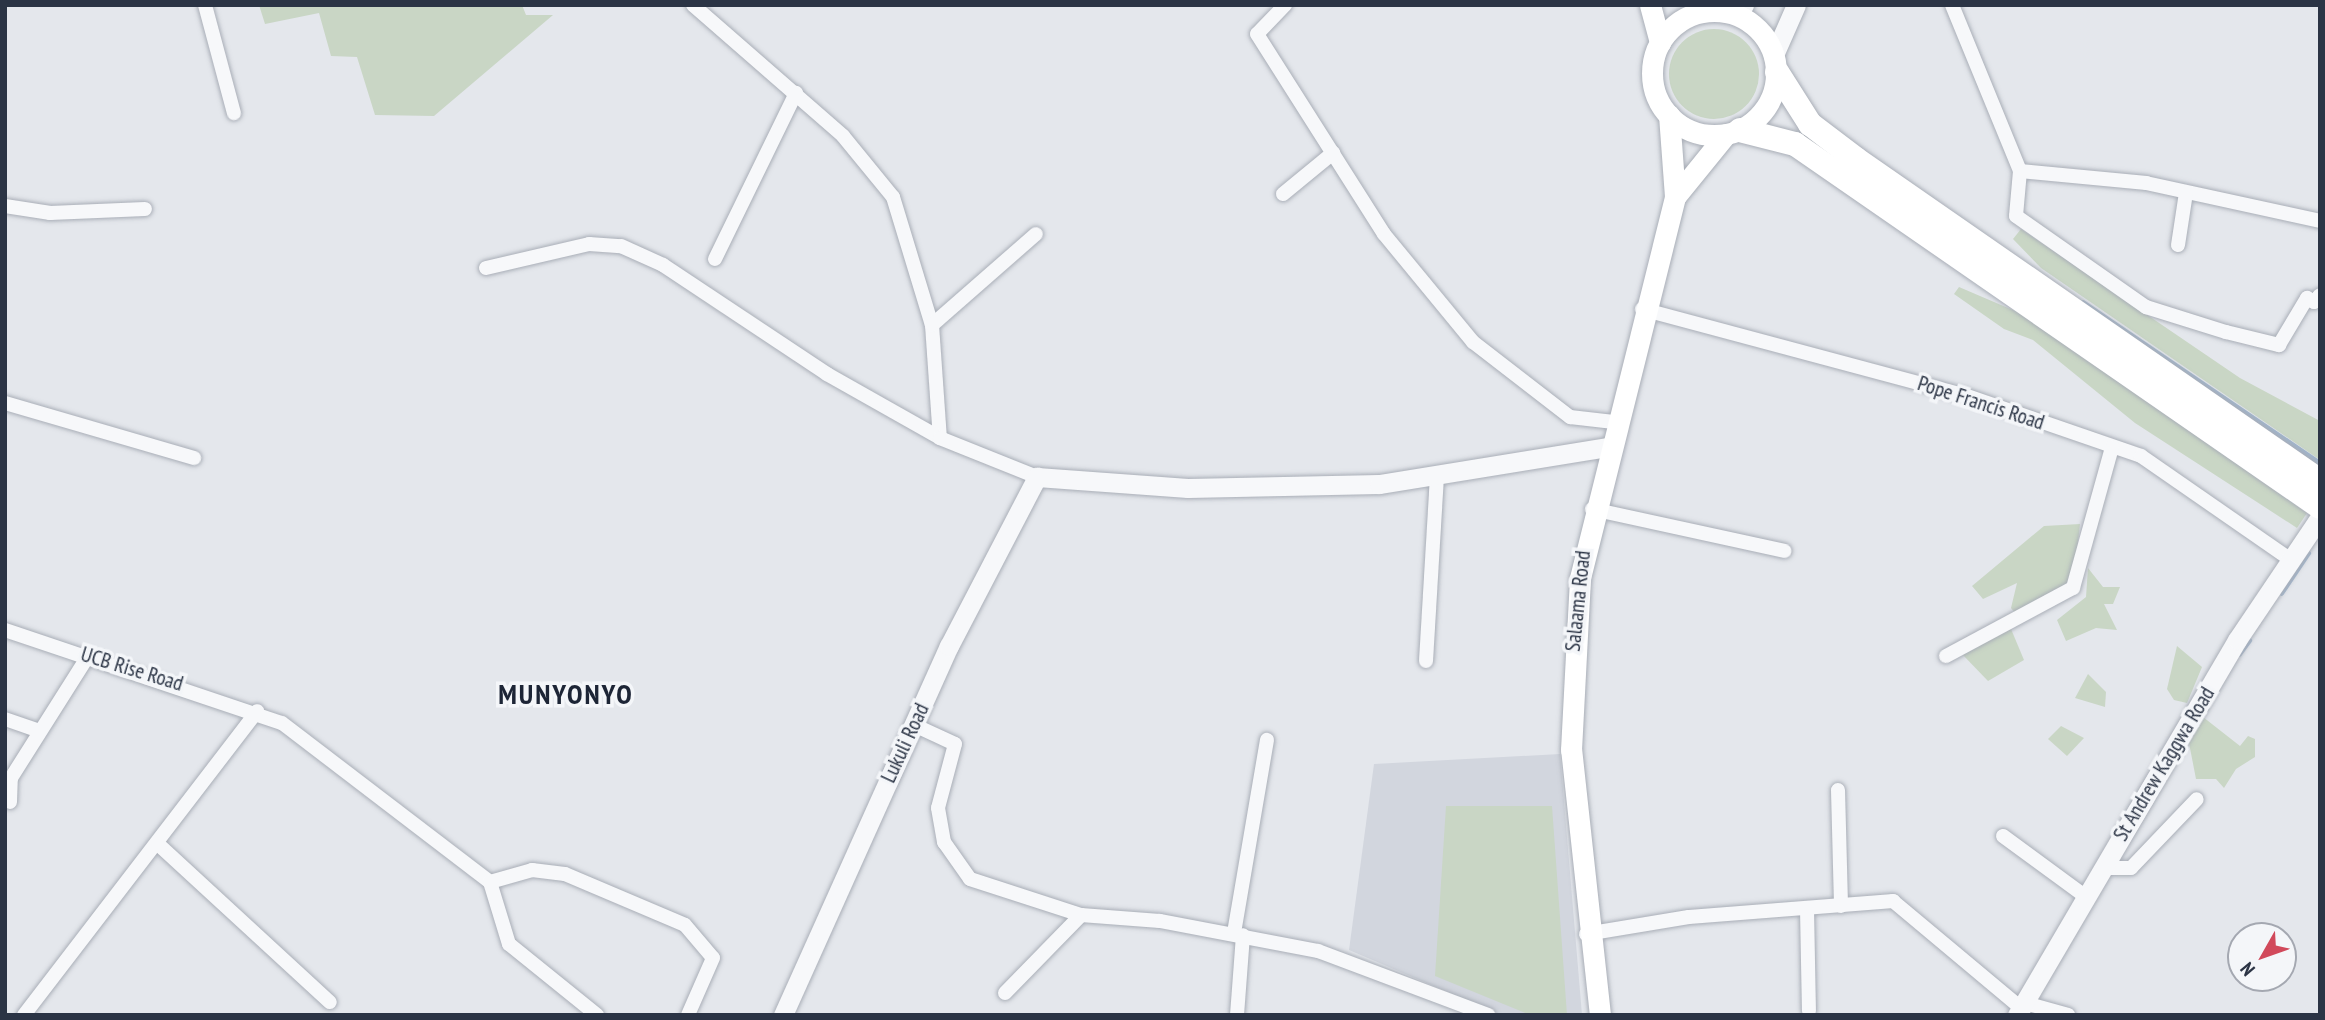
<!DOCTYPE html>
<html>
<head>
<meta charset="utf-8">
<style>
  body { margin:0 }
  #map { position:relative; width:2325px; height:1020px; overflow:hidden; background:#e4e7ec; font-family:"PT Sans Narrow",sans-serif }
  div>[style] { position:absolute }
  .built>* { inset:0; background:#d2d6de }
  .green>* { inset:0; background:#c9d6c5 }
  .round { border-radius:50% }
  .stream>* { height:4.5px; margin:-2.25px; padding:0 2.25px; transform-origin:2.25px; border-radius:2.25px; background:#9fb4cc }
  .roads { filter:drop-shadow(0 0 2px #a9aeb7) drop-shadow(0 0 2px #a9aeb7) }
  .minor>* { height:14px; margin:-7px; padding:0 7px; transform-origin:7px; border-radius:7px; background:#f7f8fa }
  .tertiary>* { height:19px; margin:-9.5px; padding:0 9.5px; transform-origin:9.5px; border-radius:9.5px; background:#f7f8fa }
  .secondary>* { height:21px; margin:-10.5px; padding:0 10.5px; transform-origin:10.5px; border-radius:10.5px; background:#fff }
  .secondary>.ring { margin:-10.5px; padding:0; box-sizing:content-box; background:none; border:21px solid #fff; border-radius:50% }
  .trunk>* { height:24px; margin:-12px; padding:0 12px; transform-origin:12px; border-radius:12px; background:#fff }
  span { translate:-50% -50%; white-space:nowrap; text-align:center; line-height:1.15; -webkit-text-stroke:7px #f4f6f9; paint-order:stroke }
  .street-label { font-size:21px; color:#2b3445 }
  .district-label { font-size:28px; color:#1d2536; font-weight:700; letter-spacing:2px }
  .frame { position:absolute; inset:0; border:7px solid #2b3445; pointer-events:none }
  .north { position:absolute; left:2227px; top:922px; width:70px; height:70px; box-sizing:border-box; background:#f4f6f9; border:2px solid #a4a8b1; border-radius:50%; rotate:230deg; font-size:19px; font-weight:700; line-height:28px; text-align:center; color:#2b3445 }
  .north::after { content:''; display:block; margin:auto; width:24px; height:32px; background:#d1495b; clip-path:polygon(50% 0,100% 100%,50% 72%,0 100%) }
</style>
</head>
<body>
<div id="map">
  <div class="built">
    <i style="clip-path:polygon(1560px 754px,1582px 1015px,1502px 1015px,1349px 950px,1374px 764px)"></i>
  </div>
  <div class="green">
    <i style="clip-path:polygon(259px 5px,522px 5px,526px 15px,553px 15px,434px 116px,375px 115px,357px 57px,331px 56px,319px 13px,265px 24px)"></i>
    <i class="round" style="left:1669px;top:29px;width:90px;height:90px"></i>
    <i style="clip-path:polygon(2021px 229px,2240px 378px,2320px 421px,2320px 460px,2041px 268px,2013px 239px)"></i>
    <i style="clip-path:polygon(1959px 287px,2022px 314px,2307px 513px,2297px 528px,2135px 423px,2033px 340px,2004px 329px,1954px 294px)"></i>
    <i style="clip-path:polygon(2080px 524px,2073px 588px,2019px 618px,2011px 608px,2017px 583px,1983px 599px,1972px 586px,2044px 526px)"></i>
    <i style="clip-path:polygon(2088px 568px,2103px 587px,2120px 587px,2113px 604px,2104px 604px,2117px 630px,2096px 628px,2066px 641px,2057px 620px,2086px 597px)"></i>
    <i style="clip-path:polygon(2011px 629px,2024px 660px,1988px 681px,1961px 653px)"></i>
    <i style="clip-path:polygon(2177px 646px,2202px 667px,2187px 703px,2174px 700px,2167px 689px)"></i>
    <i style="clip-path:polygon(2088px 674px,2106px 692px,2105px 707px,2075px 698px)"></i>
    <i style="clip-path:polygon(2203px 717px,2240px 746px,2248px 736px,2255px 739px,2255px 757px,2236px 769px,2224px 788px,2216px 779px,2196px 779px,2189px 743px)"></i>
    <i style="clip-path:polygon(2061px 726px,2084px 738px,2067px 756px,2048px 739px)"></i>
    <i style="clip-path:polygon(1446px 806px,1552px 806px,1567px 1015px,1530px 1015px,1435px 976px)"></i>
  </div>
  <div class="stream">
    <i style="left:2083px;top:302px;width:287px;rotate:34.2deg"></i>
    <i style="left:2281px;top:593px;width:48px;rotate:-56deg"></i>
    <i style="left:2239px;top:654px;width:17px;rotate:-54deg"></i>
  </div>
  <div class="roads">
    <div class="minor">
      <i style="left:205px;top:5px;width:112px;rotate:75deg"></i>
      <i style="left:693px;top:5px;width:199px;rotate:41.1deg"></i>
      <i style="left:843px;top:136px;width:79px;rotate:50.7deg"></i>
      <i style="left:893px;top:197px;width:134px;rotate:73.1deg"></i>
      <i style="left:932px;top:325px;width:113px;rotate:86deg"></i>
      <i style="left:1285px;top:5px;width:40px;rotate:134deg"></i>
      <i style="left:1257px;top:34px;width:237px;rotate:57.6deg"></i>
      <i style="left:1384px;top:234px;width:140px;rotate:50.5deg"></i>
      <i style="left:1473px;top:342px;width:123px;rotate:37.7deg"></i>
      <i style="left:1570px;top:417px;width:44px;rotate:6.5deg"></i>
      <i style="left:1952px;top:5px;width:179px;rotate:67.7deg"></i>
      <i style="left:2020px;top:171px;width:45px;rotate:95.1deg"></i>
      <i style="left:2016px;top:216px;width:159px;rotate:35deg"></i>
      <i style="left:2146px;top:307px;width:84px;rotate:17.4deg"></i>
      <i style="left:2226px;top:332px;width:55px;rotate:13.8deg"></i>
      <i style="left:2279px;top:345px;width:55px;rotate:-59.2deg"></i>
      <i style="left:2307px;top:298px;width:8px;rotate:30deg"></i>
      <i style="left:2314px;top:302px;width:9px;rotate:-49deg"></i>
      <i style="left:2020px;top:171px;width:127px;rotate:5.4deg"></i>
      <i style="left:2146px;top:183px;width:178px;rotate:12.3deg"></i>
      <i style="left:1283px;top:194px;width:65px;rotate:-39.4deg"></i>
      <i style="left:5px;top:206px;width:46px;rotate:8.8deg"></i>
      <i style="left:50px;top:213px;width:95px;rotate:-2.4deg"></i>
      <i style="left:2178px;top:245px;width:53px;rotate:-81.3deg"></i>
      <i style="left:715px;top:259px;width:185px;rotate:-64deg"></i>
      <i style="left:486px;top:268px;width:106px;rotate:-13.1deg"></i>
      <i style="left:589px;top:244px;width:32px;rotate:4deg"></i>
      <i style="left:621px;top:246px;width:46px;rotate:24.3deg"></i>
      <i style="left:663px;top:265px;width:197px;rotate:33.6deg"></i>
      <i style="left:827px;top:374px;width:130px;rotate:29.5deg"></i>
      <i style="left:940px;top:438px;width:105px;rotate:21.9deg"></i>
      <i style="left:1642px;top:309px;width:333px;rotate:15deg"></i>
      <i style="left:1964px;top:395px;width:187px;rotate:19deg"></i>
      <i style="left:2141px;top:456px;width:183px;rotate:34.7deg"></i>
      <i style="left:932px;top:325px;width:138px;rotate:-41.2deg"></i>
      <i style="left:5px;top:403px;width:197px;rotate:16.2deg"></i>
      <i style="left:1592px;top:509px;width:197px;rotate:12.3deg"></i>
      <i style="left:5px;top:630px;width:292px;rotate:18.6deg"></i>
      <i style="left:282px;top:723px;width:262px;rotate:37.4deg"></i>
      <i style="left:490px;top:882px;width:65px;rotate:73deg"></i>
      <i style="left:509px;top:944px;width:113px;rotate:38.9deg"></i>
      <i style="left:1946px;top:656px;width:144px;rotate:-28.2deg"></i>
      <i style="left:2073px;top:588px;width:146px;rotate:-74.5deg"></i>
      <i style="left:1426px;top:661px;width:184px;rotate:-86.6deg"></i>
      <i style="left:5px;top:719px;width:37px;rotate:19deg"></i>
      <i style="left:914px;top:725px;width:45px;rotate:24.9deg"></i>
      <i style="left:955px;top:744px;width:66px;rotate:104.9deg"></i>
      <i style="left:938px;top:808px;width:35px;rotate:80deg"></i>
      <i style="left:944px;top:842px;width:45px;rotate:54.9deg"></i>
      <i style="left:970px;top:879px;width:117px;rotate:18deg"></i>
      <i style="left:1081px;top:915px;width:79px;rotate:4.3deg"></i>
      <i style="left:1160px;top:921px;width:161px;rotate:10.8deg"></i>
      <i style="left:1318px;top:951px;width:182px;rotate:20.6deg"></i>
      <i style="left:1838px;top:790px;width:116px;rotate:88.5deg"></i>
      <i style="left:10px;top:802px;width:24px;rotate:-88deg"></i>
      <i style="left:11px;top:778px;width:144px;rotate:-57.7deg"></i>
      <i style="left:2003px;top:836px;width:103px;rotate:36.3deg"></i>
      <i style="left:159px;top:845px;width:232px;rotate:42.6deg"></i>
      <i style="left:2103px;top:868px;width:28px"></i>
      <i style="left:2131px;top:868px;width:95px;rotate:-46.3deg"></i>
      <i style="left:490px;top:882px;width:44px;rotate:-15.9deg"></i>
      <i style="left:532px;top:870px;width:33px;rotate:7deg"></i>
      <i style="left:565px;top:874px;width:130px;rotate:23deg"></i>
      <i style="left:685px;top:925px;width:43px;rotate:49.7deg"></i>
      <i style="left:713px;top:958px;width:62px;rotate:113.7deg"></i>
      <i style="left:1807px;top:909px;width:102px;rotate:88.9deg"></i>
      <i style="left:1234px;top:933px;width:196px;rotate:-80.3deg"></i>
      <i style="left:1586px;top:934px;width:104px;rotate:-9.4deg"></i>
      <i style="left:1689px;top:917px;width:205px;rotate:-4.5deg"></i>
      <i style="left:1893px;top:901px;width:167px;rotate:39.9deg"></i>
      <i style="left:1005px;top:993px;width:109px;rotate:-45.7deg"></i>
      <i style="left:2025px;top:1003px;width:45px;rotate:15.6deg"></i>
      <i style="left:24px;top:1015px;width:383px;rotate:-52.5deg"></i>
      <i style="left:1237px;top:1015px;width:80px;rotate:-85.7deg"></i>
    </div>
    <div class="tertiary">
      <i style="left:1729px;top:13px;width:17px;rotate:-28deg"></i>
      <i style="left:1774px;top:55px;width:55px;rotate:-66.3deg"></i>
      <i style="left:783px;top:1015px;width:405px;rotate:-65.8deg"></i>
      <i style="left:949px;top:646px;width:191px;rotate:-62.5deg"></i>
      <i style="left:1037px;top:477px;width:151px;rotate:4.2deg"></i>
      <i style="left:1188px;top:488px;width:191px;rotate:-1.2deg"></i>
      <i style="left:1379px;top:484px;width:232px;rotate:-9.2deg"></i>
      <i style="left:2017px;top:1015px;width:435px;rotate:-59.6deg"></i>
      <i style="left:2237px;top:640px;width:148px;rotate:-56deg"></i>
    </div>
    <div class="secondary">
      <i style="left:1650px;top:5px;width:39px;rotate:75deg"></i>
      <i class="ring" style="left:1652px;top:11px;width:103px;height:103px"></i>
      <i style="left:1669px;top:115px;width:82px;rotate:85.8deg"></i>
      <i style="left:1600px;top:1015px;width:267px;rotate:-96.2deg"></i>
      <i style="left:1571px;top:750px;width:172px;rotate:-87deg"></i>
      <i style="left:1580px;top:578px;width:393px;rotate:-76deg"></i>
      <i style="left:1675px;top:197px;width:81px;rotate:-51deg"></i>
    </div>
    <div class="trunk">
      <i style="left:1777px;top:72px;width:62px;rotate:57.6deg"></i>
      <i style="left:1810px;top:124px;width:58px;rotate:37.3deg"></i>
      <i style="left:1856px;top:159px;width:565px;rotate:34.76deg"></i>
      <i style="left:1740px;top:130px;width:57px;rotate:14.3deg"></i>
      <i style="left:1795px;top:144px;width:638px;rotate:34.66deg"></i>
    </div>
  </div>
  <div class="street-label">
    <span style="left:1981px;top:403px;rotate:18deg">Pope Francis Road</span>
    <span style="left:1578px;top:601px;rotate:-84deg">Salaama Road</span>
    <span style="left:132px;top:669px;rotate:17deg">UCB Rise Road</span>
    <span style="left:905px;top:743px;rotate:-65deg">Lukuli Road</span>
    <span style="left:2164px;top:764px;rotate:-59deg">St Andrew Kaggwa Road</span>
  </div>
  <div class="district-label">
    <span style="left:566px;top:694px">MUNYONYO</span>
  </div>
  <div class="frame"></div>
  <div class="north">N</div>
</div>
</body>
</html>
